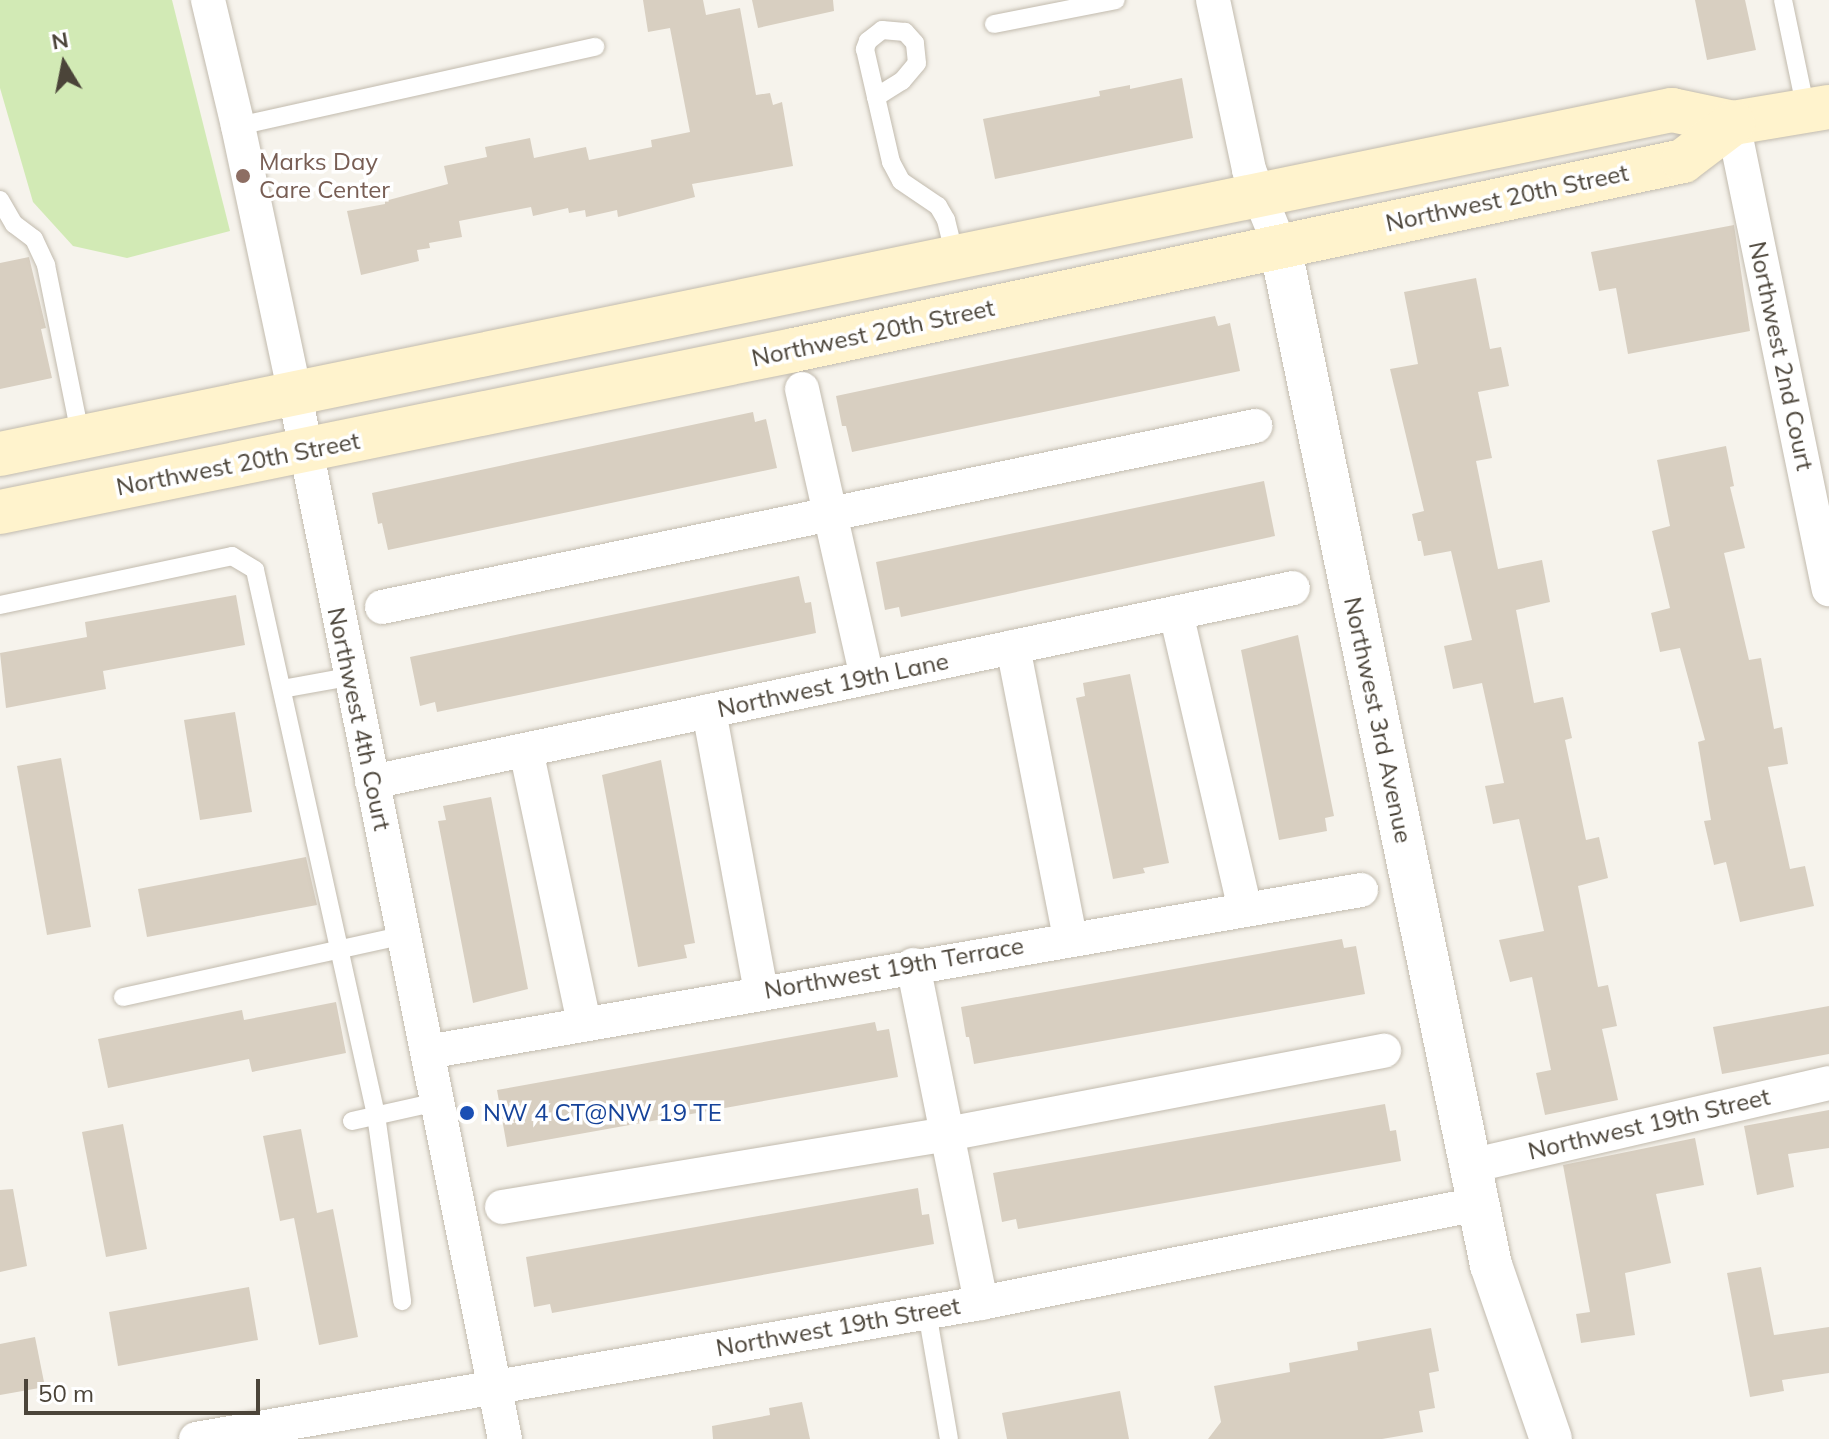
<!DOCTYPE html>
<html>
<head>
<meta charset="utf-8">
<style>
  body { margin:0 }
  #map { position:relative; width:1829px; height:1439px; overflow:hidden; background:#f6f3ec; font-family:Mulish,sans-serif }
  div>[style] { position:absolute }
  .green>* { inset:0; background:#d2eab5 }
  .building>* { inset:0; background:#d8cfc1 }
  .roads { filter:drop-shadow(0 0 2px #c2bbae) drop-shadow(0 0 2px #c2bbae) }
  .service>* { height:18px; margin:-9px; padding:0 9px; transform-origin:9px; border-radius:9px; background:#fff }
  .minor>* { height:34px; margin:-17px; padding:0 17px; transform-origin:17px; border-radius:17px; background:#fff }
  .tertiary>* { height:42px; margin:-21px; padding:0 21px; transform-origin:21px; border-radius:21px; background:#fff }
  .secondary>* { height:44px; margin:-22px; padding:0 22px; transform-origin:22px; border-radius:22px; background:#fff3cd }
  .dots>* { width:22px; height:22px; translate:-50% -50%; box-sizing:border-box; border:4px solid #fff; border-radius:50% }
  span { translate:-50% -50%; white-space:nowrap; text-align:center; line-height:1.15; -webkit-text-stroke:7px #fff; paint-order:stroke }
  .education-label { font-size:24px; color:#785e54 }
  .left { translate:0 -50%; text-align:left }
  .street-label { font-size:24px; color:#4b4439 }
  .transit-label { font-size:24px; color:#164399 }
  .north { position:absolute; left:24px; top:24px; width:80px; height:80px; -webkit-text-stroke:6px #fff; paint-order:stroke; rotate:350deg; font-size:22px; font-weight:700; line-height:32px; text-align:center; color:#4b4439 }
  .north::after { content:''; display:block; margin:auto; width:28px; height:36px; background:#4b4439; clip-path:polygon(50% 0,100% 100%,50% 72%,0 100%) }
  .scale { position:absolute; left:24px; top:1379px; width:236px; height:36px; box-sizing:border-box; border:4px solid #4b4439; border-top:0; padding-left:10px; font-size:24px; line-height:28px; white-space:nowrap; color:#4b4439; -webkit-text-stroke:6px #fff; paint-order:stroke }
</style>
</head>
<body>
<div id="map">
  <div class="green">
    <i style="clip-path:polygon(0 0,172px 0,230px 231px,127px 258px,73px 246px,33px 202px,0 88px)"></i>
  </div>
  <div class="building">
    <i style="clip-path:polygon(643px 0,703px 0,706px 15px,740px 8px,756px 95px,770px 93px,773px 105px,782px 102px,793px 166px,692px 184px,695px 197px,618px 217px,617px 210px,586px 217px,585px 210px,569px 213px,568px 208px,533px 216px,531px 207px,459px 221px,462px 237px,429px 243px,430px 248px,417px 250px,419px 261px,361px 275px,347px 211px,385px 204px,385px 201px,448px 184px,444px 166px,487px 157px,485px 147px,530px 138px,534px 158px,586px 147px,589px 160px,652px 147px,651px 140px,690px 132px,670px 28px,648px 32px)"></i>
    <i style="clip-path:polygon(752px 0,833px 0,834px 11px,758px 28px)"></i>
    <i style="clip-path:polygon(1695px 0,1745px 0,1756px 50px,1707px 60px)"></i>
    <i style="clip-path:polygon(1182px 78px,1193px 138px,995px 179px,983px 119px,1100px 96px,1099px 91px,1130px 85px,1130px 89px)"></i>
    <i style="clip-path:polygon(1734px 225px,1750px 331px,1628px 354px,1616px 288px,1599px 291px,1591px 252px)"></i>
    <i style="clip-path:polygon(29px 257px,46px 328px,41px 329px,52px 378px,0 389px,0 263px)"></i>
    <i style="clip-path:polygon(1476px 278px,1490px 349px,1501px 347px,1509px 386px,1478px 392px,1492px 458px,1476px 461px,1498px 569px,1542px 560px,1550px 602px,1516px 610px,1534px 703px,1563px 697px,1572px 738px,1565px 740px,1586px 840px,1599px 837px,1608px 878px,1578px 886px,1598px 987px,1608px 985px,1617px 1026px,1602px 1029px,1618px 1100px,1545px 1115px,1536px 1073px,1551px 1070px,1532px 977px,1510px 982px,1499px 940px,1544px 931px,1519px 819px,1493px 824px,1485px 786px,1504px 783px,1482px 683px,1453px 689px,1444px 646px,1472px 640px,1451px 551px,1424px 556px,1421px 541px,1418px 541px,1412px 514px,1424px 511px,1390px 369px,1418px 364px,1404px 292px)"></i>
    <i style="clip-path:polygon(1215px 316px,1218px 326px,1230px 323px,1240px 371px,852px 452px,846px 426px,842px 426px,836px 396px)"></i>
    <i style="clip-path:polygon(753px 412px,755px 422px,766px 419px,777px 468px,388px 550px,382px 523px,378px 524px,372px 493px)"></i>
    <i style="clip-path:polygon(1726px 446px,1734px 486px,1730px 487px,1745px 548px,1724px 553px,1749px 660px,1761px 658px,1774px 729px,1782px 727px,1788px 764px,1768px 767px,1790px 869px,1805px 866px,1814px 906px,1740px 922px,1726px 862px,1714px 865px,1704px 821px,1711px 820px,1698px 742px,1705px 740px,1680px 648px,1660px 652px,1651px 613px,1670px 608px,1652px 531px,1670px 526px,1657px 460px)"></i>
    <i style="clip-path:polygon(1264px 481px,1275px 536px,901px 617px,899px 607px,885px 610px,876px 562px)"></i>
    <i style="clip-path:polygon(799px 576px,805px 603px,811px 602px,816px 633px,437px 712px,435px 702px,420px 706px,410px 657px)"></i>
    <i style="clip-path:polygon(236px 595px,245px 645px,103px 671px,106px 689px,6px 708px,0 653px,87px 637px,85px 622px)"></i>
    <i style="clip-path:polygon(1298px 635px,1334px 816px,1325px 818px,1327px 831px,1279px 840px,1241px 650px)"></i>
    <i style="clip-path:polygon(1130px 674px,1169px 863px,1143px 868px,1145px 873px,1113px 879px,1076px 698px,1085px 696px,1083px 683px)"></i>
    <i style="clip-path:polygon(235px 712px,252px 812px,200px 820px,184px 720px)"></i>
    <i style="clip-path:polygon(61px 758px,91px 927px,47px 935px,17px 766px)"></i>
    <i style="clip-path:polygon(661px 760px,695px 943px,684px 945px,687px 958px,638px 967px,602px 775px)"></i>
    <i style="clip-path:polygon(491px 797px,528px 989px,473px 1003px,438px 821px,446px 820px,443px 806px)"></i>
    <i style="clip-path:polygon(306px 857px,317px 905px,147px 937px,138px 889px)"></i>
    <i style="clip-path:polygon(1342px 939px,1344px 948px,1356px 946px,1365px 994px,974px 1064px,969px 1037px,966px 1037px,961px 1007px)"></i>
    <i style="clip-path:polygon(336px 1002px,346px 1053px,252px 1072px,249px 1059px,108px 1088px,98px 1039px,242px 1010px,244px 1020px)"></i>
    <i style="clip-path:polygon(1829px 1006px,1829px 1054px,1722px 1074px,1713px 1027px)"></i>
    <i style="clip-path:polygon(875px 1022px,877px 1031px,889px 1029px,898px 1077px,507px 1147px,497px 1090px)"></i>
    <i style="clip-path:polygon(1385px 1104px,1390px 1131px,1396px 1130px,1401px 1161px,1018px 1229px,1016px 1219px,1002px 1222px,993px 1173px)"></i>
    <i style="clip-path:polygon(1829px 1110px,1829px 1148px,1788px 1154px,1794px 1187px,1757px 1195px,1744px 1126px)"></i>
    <i style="clip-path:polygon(123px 1124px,147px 1249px,106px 1257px,82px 1132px)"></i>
    <i style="clip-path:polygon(301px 1129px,317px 1213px,333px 1209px,358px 1337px,319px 1345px,294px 1218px,280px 1221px,263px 1136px)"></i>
    <i style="clip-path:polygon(1695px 1138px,1704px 1185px,1656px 1194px,1671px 1263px,1625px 1273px,1635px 1335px,1581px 1343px,1576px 1314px,1590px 1312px,1563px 1165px)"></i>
    <i style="clip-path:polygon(918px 1188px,922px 1215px,929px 1214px,934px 1244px,552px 1313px,550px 1304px,534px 1307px,526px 1257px)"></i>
    <i style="clip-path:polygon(13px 1189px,27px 1266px,0 1272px,0 1190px)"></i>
    <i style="clip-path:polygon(1761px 1267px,1774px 1335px,1829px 1327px,1829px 1373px,1782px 1380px,1784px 1391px,1750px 1397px,1727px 1273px)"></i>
    <i style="clip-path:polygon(249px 1287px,258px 1340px,118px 1366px,109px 1312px)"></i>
    <i style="clip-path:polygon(1431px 1328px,1439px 1371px,1429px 1373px,1435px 1408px,1419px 1411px,1423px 1432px,1382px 1439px,1208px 1439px,1221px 1422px,1214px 1386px,1290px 1372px,1289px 1363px,1358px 1350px,1357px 1342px)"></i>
    <i style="clip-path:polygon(35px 1337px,45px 1387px,0 1395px,0 1344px)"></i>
    <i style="clip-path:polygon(1120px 1391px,1129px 1439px,1007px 1439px,1002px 1413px)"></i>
    <i style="clip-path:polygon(802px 1402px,810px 1439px,713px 1439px,712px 1426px,770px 1415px,769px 1408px)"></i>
  </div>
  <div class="roads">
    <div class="service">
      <i style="left:1783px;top:0;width:112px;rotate:78.2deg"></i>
      <i style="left:994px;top:24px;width:124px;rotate:-11.1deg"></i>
      <i style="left:876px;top:97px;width:31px;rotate:-32deg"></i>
      <i style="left:902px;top:81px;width:23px;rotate:-50deg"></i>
      <i style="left:917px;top:63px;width:20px;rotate:-96deg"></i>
      <i style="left:915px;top:43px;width:15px;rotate:-132deg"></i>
      <i style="left:905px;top:32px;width:23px;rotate:-175deg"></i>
      <i style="left:882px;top:30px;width:18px;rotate:142deg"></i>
      <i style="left:868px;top:41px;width:9px;rotate:111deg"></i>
      <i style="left:865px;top:49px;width:49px;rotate:77.1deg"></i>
      <i style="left:876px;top:97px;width:67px;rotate:77deg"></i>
      <i style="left:891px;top:162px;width:21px;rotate:62deg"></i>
      <i style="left:901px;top:181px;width:45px;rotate:34deg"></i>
      <i style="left:938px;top:206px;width:16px;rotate:60deg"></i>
      <i style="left:946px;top:220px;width:38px;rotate:76deg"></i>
      <i style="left:238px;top:126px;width:366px;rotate:-12.5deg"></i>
      <i style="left:0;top:200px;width:28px;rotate:60deg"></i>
      <i style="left:14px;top:224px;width:25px;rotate:37deg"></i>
      <i style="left:34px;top:239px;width:29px;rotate:65deg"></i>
      <i style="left:46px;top:265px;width:177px;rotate:78.6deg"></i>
      <i style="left:0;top:605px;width:237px;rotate:-11.9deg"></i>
      <i style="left:232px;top:556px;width:27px;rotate:31deg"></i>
      <i style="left:255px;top:570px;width:558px;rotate:77.48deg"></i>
      <i style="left:376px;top:1115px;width:188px;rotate:82deg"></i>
      <i style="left:282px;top:689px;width:68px;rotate:-10.2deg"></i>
      <i style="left:123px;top:997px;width:289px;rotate:-12.4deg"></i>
      <i style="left:352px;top:1121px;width:87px;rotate:-12.6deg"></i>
      <i style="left:927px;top:1312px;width:129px;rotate:80.2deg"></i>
    </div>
    <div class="minor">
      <i style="left:208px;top:0;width:130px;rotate:76.6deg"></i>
      <i style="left:238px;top:126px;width:275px;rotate:78deg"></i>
      <i style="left:295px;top:395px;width:1065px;rotate:78.63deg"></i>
      <i style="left:1213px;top:0;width:174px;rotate:78deg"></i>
      <i style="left:1249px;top:170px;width:82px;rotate:67.8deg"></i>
      <i style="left:1733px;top:123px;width:476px;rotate:78.4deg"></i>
      <i style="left:802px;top:389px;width:296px;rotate:77.3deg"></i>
      <i style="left:382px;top:607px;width:892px;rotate:-11.71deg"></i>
      <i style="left:1176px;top:613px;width:304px;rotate:76.9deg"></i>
      <i style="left:1013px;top:647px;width:297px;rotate:78.9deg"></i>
      <i style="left:709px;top:711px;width:285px;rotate:79.5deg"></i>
      <i style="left:526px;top:750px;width:279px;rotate:78deg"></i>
      <i style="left:372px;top:782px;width:941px;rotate:-11.89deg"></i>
      <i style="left:913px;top:965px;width:345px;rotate:78.6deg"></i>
      <i style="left:427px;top:1052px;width:948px;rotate:-9.84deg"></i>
      <i style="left:1470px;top:1166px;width:368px;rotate:-13deg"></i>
      <i style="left:502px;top:1207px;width:451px;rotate:-9.3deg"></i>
      <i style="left:947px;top:1134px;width:445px;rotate:-10.8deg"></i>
      <i style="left:196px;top:1439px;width:797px;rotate:-9.83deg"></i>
      <i style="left:981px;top:1303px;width:507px;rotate:-11.27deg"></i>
    </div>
    <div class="tertiary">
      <i style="left:1280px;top:246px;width:1041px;rotate:78.3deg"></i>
      <i style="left:1491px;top:1265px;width:184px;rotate:71deg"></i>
    </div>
    <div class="secondary">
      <i style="left:0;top:454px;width:1707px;rotate:-11.63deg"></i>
      <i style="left:1672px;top:110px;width:62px;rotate:12deg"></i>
      <i style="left:1733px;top:123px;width:97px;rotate:-9.5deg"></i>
      <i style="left:0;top:512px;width:810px;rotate:-11.53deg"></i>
      <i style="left:794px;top:350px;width:909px;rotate:-12deg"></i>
      <i style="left:1683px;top:161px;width:63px;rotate:-37.2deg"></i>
    </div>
  </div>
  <div class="dots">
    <i style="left:243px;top:176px;background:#8d6e63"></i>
    <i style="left:467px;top:1113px;background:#1a4fb4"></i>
  </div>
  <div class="education-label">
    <span class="left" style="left:259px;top:176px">Marks Day<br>Care Center</span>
  </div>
  <div class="street-label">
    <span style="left:1507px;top:198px;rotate:-12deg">Northwest 20th Street</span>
    <span style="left:873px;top:333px;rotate:-12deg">Northwest 20th Street</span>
    <span style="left:1781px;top:356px;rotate:78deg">Northwest 2nd Court</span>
    <span style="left:238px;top:464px;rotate:-11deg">Northwest 20th Street</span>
    <span style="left:833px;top:685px;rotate:-12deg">Northwest 19th Lane</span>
    <span style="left:359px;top:719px;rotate:78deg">Northwest 4th Court</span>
    <span style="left:1378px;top:720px;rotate:78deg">Northwest 3rd Avenue</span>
    <span style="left:894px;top:968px;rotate:-10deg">Northwest 19th Terrace</span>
    <span style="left:1649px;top:1124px;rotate:-13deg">Northwest 19th Street</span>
    <span style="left:838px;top:1327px;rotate:-10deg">Northwest 19th Street</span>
  </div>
  <div class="transit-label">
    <span class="left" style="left:483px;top:1113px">NW 4 CT@NW 19 TE</span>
  </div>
  <div class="north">N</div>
  <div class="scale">50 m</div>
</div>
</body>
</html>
